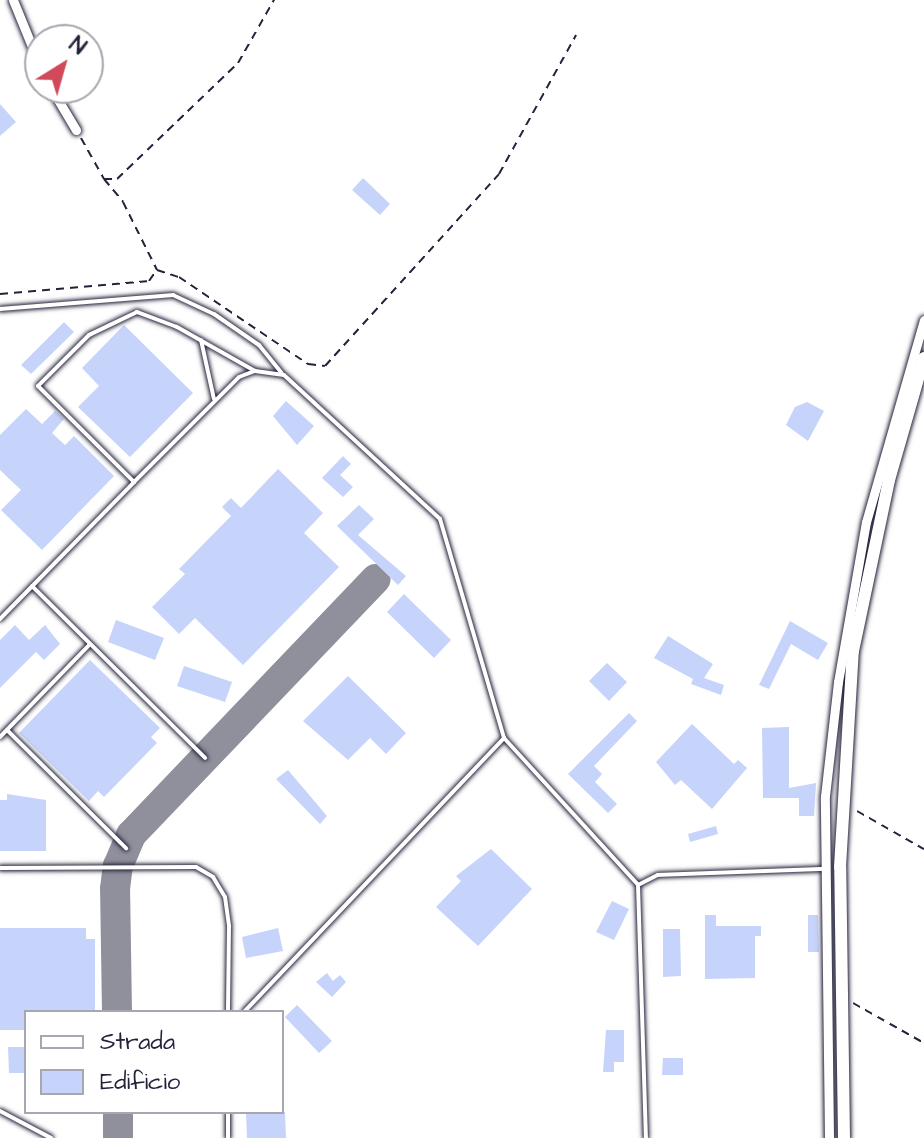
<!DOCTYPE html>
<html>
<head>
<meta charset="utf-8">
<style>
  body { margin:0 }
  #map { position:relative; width:924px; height:1138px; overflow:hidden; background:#fff; font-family:"Architects Daughter",sans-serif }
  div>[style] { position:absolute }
  .taxiway>* { height:30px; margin:-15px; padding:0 15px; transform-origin:15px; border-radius:15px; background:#90909d }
  .building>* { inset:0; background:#c6d4fb }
  .path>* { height:2px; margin-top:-1px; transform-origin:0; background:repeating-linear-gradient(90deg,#22223b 0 8px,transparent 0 14px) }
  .roads { filter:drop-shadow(0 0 2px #22223b) drop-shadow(0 0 2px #22223b) }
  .lane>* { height:4px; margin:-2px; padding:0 2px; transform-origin:2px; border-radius:2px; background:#fff }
  .street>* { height:9px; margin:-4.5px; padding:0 4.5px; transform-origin:4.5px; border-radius:4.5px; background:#fff }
  .secondary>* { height:12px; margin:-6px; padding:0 6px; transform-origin:6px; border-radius:6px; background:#fff }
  span { translate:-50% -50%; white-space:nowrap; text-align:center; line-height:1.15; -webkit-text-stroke:7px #fff; paint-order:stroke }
  .legend { position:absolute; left:24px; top:1010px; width:260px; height:104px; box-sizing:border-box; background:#fff; border:2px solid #a7a7b1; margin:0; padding:10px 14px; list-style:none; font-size:24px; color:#22223b }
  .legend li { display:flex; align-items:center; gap:16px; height:40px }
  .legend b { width:40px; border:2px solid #a7a7b1 }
  .north { position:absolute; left:24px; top:24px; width:80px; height:80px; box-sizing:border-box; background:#fff; border:2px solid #a7a7b1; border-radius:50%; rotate:37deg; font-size:22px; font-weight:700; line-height:32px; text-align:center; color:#22223b }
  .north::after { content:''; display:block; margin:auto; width:28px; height:36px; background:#d1495b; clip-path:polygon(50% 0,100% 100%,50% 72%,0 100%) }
</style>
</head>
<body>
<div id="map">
  <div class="taxiway">
    <i style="left:117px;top:1012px;width:123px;rotate:-90.9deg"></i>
    <i style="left:115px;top:889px;width:23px;rotate:-83deg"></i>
    <i style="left:118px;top:866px;width:34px;rotate:-67deg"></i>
    <i style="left:131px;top:835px;width:354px;rotate:-46.3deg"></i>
    <i style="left:118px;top:1112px;width:26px;rotate:90deg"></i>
  </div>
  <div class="building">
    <i style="clip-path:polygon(0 104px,16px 122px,0 136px)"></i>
    <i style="clip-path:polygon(363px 178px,390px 204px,380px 215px,352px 190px)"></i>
    <i style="clip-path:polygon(64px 322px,74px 332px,31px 374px,21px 365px)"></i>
    <i style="clip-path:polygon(124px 325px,193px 393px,130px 457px,78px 407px,99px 386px,82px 368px)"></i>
    <i style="clip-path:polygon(286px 401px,314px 426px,297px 445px,273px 416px)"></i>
    <i style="clip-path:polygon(807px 402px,824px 411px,808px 441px,786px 425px,795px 407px)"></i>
    <i style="clip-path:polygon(26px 409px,42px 424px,55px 411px,64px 419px,52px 433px,65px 445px,74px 436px,114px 476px,42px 550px,1px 510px,21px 490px,0 470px,0 435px)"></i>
    <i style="clip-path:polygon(343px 456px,351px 464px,340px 475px,353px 487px,343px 497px,322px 478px)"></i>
    <i style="clip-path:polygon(278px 469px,323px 513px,304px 533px,339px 567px,243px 665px,195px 618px,179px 634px,152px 607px,185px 574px,179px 569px,231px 516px,222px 507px,231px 498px,241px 508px)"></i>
    <i style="clip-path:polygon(359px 505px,374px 519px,358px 535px,406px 576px,398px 585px,337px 526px)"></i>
    <i style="clip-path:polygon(404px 594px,451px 640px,434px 658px,387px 612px)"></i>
    <i style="clip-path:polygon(116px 620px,164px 638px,155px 660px,108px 642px)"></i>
    <i style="clip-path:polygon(790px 621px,828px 643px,818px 660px,791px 644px,769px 689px,759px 685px)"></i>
    <i style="clip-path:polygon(15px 625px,29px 640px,45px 625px,60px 644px,44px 660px,36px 652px,0 688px,0 640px)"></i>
    <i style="clip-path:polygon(668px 636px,713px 664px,704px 678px,724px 685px,721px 695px,691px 684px,693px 679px,654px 658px)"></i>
    <i style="clip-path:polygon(90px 660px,160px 728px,151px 737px,157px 743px,104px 797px,98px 791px,89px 801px,19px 733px)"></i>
    <i style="clip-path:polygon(607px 663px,627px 682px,609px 701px,589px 681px)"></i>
    <i style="clip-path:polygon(184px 666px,232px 682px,225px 702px,177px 686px)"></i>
    <i style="clip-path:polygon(348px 676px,406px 733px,386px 754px,370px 738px,348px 760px,303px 721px)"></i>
    <i style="clip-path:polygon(629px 713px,637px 721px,594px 766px,602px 774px,595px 782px,617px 804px,608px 813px,568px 774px)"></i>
    <i style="clip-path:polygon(692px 724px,734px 764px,738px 760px,747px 768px,712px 809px,681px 780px,675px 785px,656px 762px)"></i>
    <i style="clip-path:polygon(789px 727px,789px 788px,816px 783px,814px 816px,799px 816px,799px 798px,763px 798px,762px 728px)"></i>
    <i style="clip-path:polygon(288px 770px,327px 816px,320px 824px,276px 779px)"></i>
    <i style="clip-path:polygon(7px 794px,46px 800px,46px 851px,0 851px,0 800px,7px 800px)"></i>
    <i style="clip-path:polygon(716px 826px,718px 834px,690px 842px,688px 834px)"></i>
    <i style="clip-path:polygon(491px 849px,532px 889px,478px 946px,436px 907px,461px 881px,456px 876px)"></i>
    <i style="clip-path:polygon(612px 901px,629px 909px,614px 940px,596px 932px)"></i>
    <i style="clip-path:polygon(705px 915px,716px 915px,716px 926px,761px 926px,761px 936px,755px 936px,755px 978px,705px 979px)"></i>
    <i style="clip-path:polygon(808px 915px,818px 915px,819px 952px,808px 952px)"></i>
    <i style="clip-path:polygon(0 928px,86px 928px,86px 939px,95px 939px,95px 1012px,26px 1012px,26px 1030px,0 1030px)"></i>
    <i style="clip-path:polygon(278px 928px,283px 951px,246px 958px,242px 937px)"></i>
    <i style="clip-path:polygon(663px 929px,680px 929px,681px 976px,663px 977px)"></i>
    <i style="clip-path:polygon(327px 973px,333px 981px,340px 975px,346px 982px,332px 997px,316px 982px)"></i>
    <i style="clip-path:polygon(297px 1005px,332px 1041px,319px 1053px,285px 1017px)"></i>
    <i style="clip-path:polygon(606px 1030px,624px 1030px,624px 1062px,614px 1062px,614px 1072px,603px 1072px)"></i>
    <i style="clip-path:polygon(8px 1047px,26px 1047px,26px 1073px,9px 1073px)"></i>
    <i style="clip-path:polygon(663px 1058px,683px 1058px,683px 1075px,662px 1075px)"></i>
    <i style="clip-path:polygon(246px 1112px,285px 1112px,286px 1138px,247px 1138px)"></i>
  </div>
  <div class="path">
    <i style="left:81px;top:138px;width:47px;rotate:60.7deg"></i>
    <i style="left:104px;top:179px;width:13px"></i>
    <i style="left:117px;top:179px;width:168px;rotate:-43.8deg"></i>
    <i style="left:238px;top:63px;width:73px;rotate:-60.3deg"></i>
    <i style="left:104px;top:179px;width:30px;rotate:50deg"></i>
    <i style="left:123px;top:202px;width:76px;rotate:63.4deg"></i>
    <i style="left:157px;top:270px;width:23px;rotate:18deg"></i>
    <i style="left:179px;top:277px;width:156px;rotate:34deg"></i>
    <i style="left:308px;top:364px;width:17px;rotate:7deg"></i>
    <i style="left:325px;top:366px;width:259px;rotate:-47.8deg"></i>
    <i style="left:499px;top:174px;width:159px;rotate:-61deg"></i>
    <i style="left:0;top:294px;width:150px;rotate:-5deg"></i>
    <i style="left:149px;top:281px;width:12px;rotate:-55deg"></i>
    <i style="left:857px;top:811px;width:77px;rotate:29.6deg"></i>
    <i style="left:853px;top:1003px;width:81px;rotate:29.4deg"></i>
  </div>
  <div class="roads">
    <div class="lane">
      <i style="left:0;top:309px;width:174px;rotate:-4.6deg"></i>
      <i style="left:173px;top:295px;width:45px;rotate:24.9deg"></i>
      <i style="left:214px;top:314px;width:55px;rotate:34.6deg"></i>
      <i style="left:259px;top:345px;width:36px;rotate:51deg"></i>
      <i style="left:201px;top:340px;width:60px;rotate:77.6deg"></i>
      <i style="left:255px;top:371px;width:90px;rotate:-150.6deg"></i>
      <i style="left:177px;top:327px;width:43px;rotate:-159.4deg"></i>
      <i style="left:137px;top:312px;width:53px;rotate:154.4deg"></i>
      <i style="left:89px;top:335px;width:72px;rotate:135deg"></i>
      <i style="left:38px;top:386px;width:136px;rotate:45deg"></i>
      <i style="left:134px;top:482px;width:148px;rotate:-45deg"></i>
      <i style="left:239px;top:377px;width:17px;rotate:-21deg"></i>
      <i style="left:255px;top:371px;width:29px;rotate:8deg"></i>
      <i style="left:284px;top:375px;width:212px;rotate:42.7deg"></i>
      <i style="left:440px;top:519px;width:228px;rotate:73.7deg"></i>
      <i style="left:504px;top:738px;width:199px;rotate:47.6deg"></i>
      <i style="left:638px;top:885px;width:253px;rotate:88.2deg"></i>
      <i style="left:32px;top:586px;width:244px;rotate:44.8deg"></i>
      <i style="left:0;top:619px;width:192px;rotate:-45.6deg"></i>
      <i style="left:7px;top:730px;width:168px;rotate:44.8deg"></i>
      <i style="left:0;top:737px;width:129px;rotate:-45.9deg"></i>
      <i style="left:0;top:868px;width:196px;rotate:-0.3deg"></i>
      <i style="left:196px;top:867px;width:20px;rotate:30deg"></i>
      <i style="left:213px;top:877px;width:23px;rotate:59deg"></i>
      <i style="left:225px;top:897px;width:30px;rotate:82deg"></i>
      <i style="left:229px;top:927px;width:85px;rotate:90.7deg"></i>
      <i style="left:638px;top:885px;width:22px;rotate:-27deg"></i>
      <i style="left:658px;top:875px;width:167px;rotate:-2.1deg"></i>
      <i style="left:244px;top:1012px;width:378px;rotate:-46.5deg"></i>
      <i style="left:0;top:1111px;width:58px;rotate:27.9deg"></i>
      <i style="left:228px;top:1112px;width:26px;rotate:90deg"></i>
    </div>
    <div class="street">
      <i style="left:13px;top:0;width:71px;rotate:67.8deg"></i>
      <i style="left:51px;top:88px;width:49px;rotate:59.2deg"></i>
      <i style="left:829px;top:1138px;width:342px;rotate:-90.7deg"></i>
      <i style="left:825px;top:796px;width:115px;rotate:-83.5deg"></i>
      <i style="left:838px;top:682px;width:162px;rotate:-80.1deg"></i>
      <i style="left:866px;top:522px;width:210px;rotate:-74deg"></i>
    </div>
    <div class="secondary">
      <i style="left:844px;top:1138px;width:271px;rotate:-90.8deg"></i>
      <i style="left:840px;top:867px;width:216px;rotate:-86.6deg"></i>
      <i style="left:853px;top:651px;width:175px;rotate:-78.1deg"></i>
      <i style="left:889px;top:480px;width:127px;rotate:-74deg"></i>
    </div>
  </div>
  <ul class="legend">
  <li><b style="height:10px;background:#fff"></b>Strada</li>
  <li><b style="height:22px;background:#c6d4fb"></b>Edificio</li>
  </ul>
  <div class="north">N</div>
</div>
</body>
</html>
